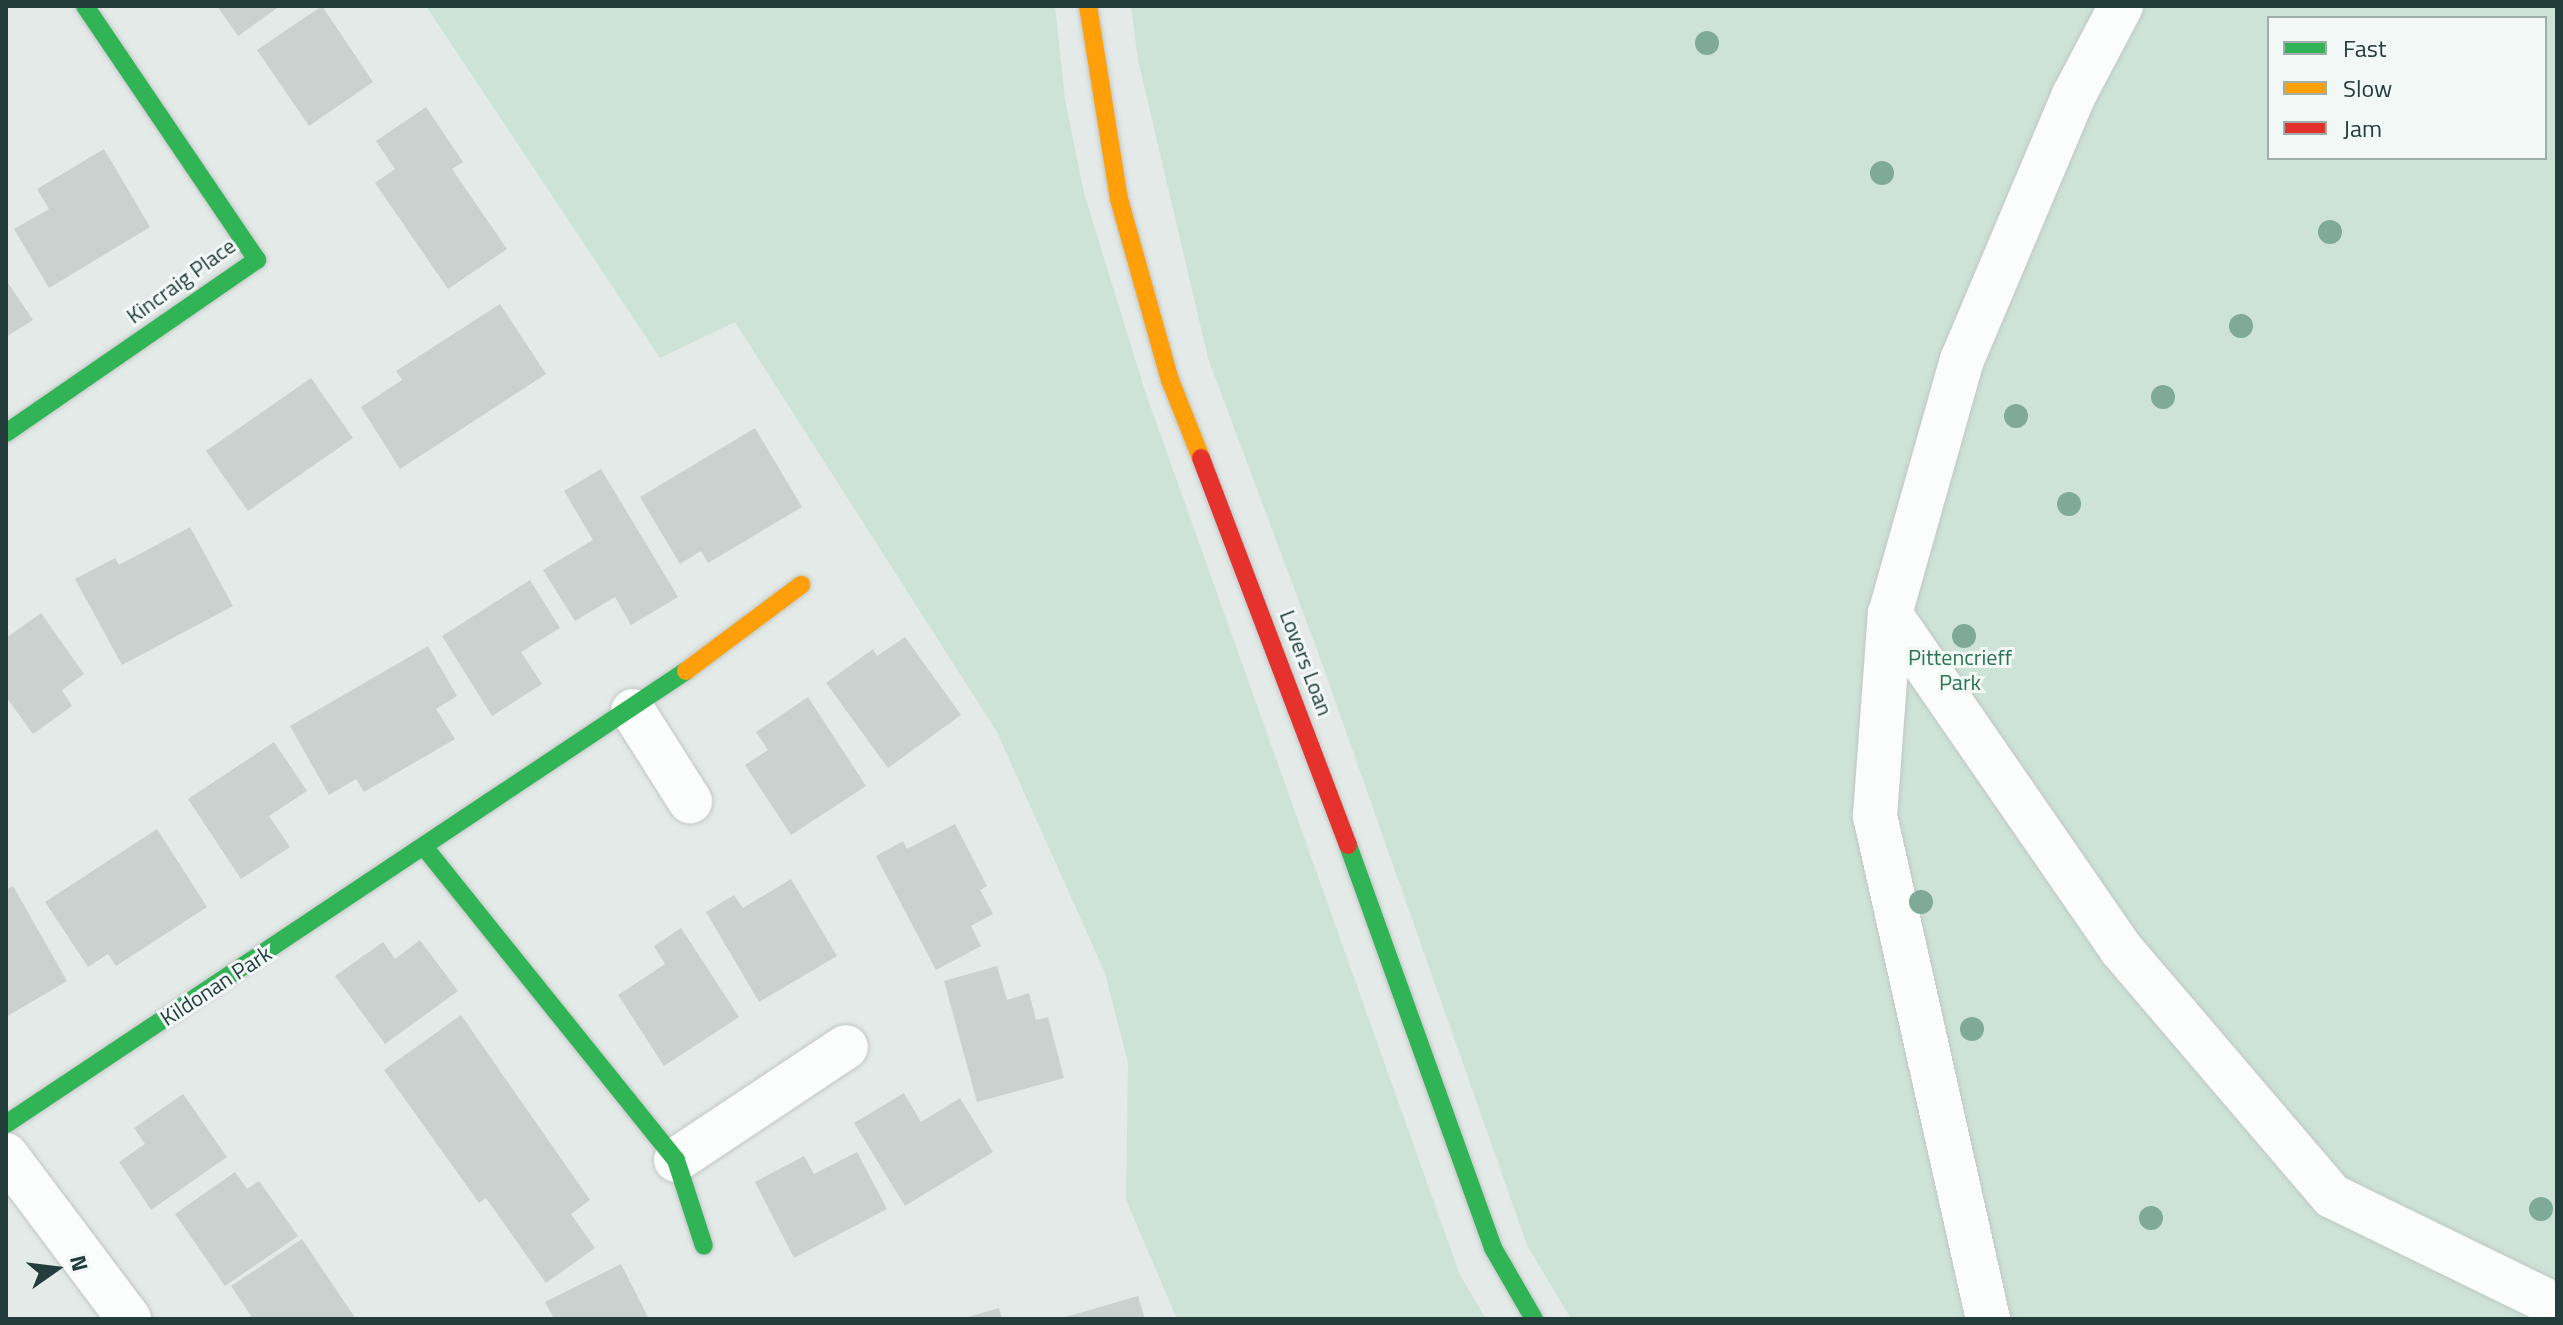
<!DOCTYPE html>
<html>
<head>
<meta charset="utf-8">
<style>
  body { margin:0 }
  #map { position:relative; width:2563px; height:1325px; overflow:hidden; background:#e4eae8; font-family:"Titillium Web",sans-serif }
  div>[style] { position:absolute }
  .green>* { inset:0; background:#cde3d8 }
  .building>* { inset:0; background:#cbd1cf }
  .roads { filter:drop-shadow(0 0 2px #c1c7c5) drop-shadow(0 0 2px #c1c7c5) }
  .street>* { height:44px; margin:-22px; padding:0 22px; transform-origin:22px; border-radius:22px; background:#fbfcfc }
  .fast>* { height:18px; margin:-9px; padding:0 9px; transform-origin:9px; border-radius:9px; background:#30b455 }
  .slow>* { height:18px; margin:-9px; padding:0 9px; transform-origin:9px; border-radius:9px; background:#ff9f0a }
  .jam>* { height:18px; margin:-9px; padding:0 9px; transform-origin:9px; border-radius:9px; background:#e5322d }
  .trees>* { width:24px; height:24px; margin:-12px; border-radius:50%; background:#7fa998 }
  span { translate:-50% -50%; white-space:nowrap; text-align:center; line-height:1.15; -webkit-text-stroke:6px #f2f8f6; paint-order:stroke }
  .street-label { font-size:22px; color:#223d3b }
  .park-label { font-size:22px; color:#2c7356 }
  .frame { position:absolute; inset:0; border:8px solid #223d3b; pointer-events:none }
  .legend { position:absolute; left:2267px; top:16px; width:280px; height:144px; box-sizing:border-box; background:#f2f8f6; border:2px solid #9fadab; margin:0; padding:10px 14px; list-style:none; font-size:24px; color:#223d3b }
  .legend li { display:flex; align-items:center; gap:16px; height:40px }
  .legend b { width:40px; border:2px solid #9fadab }
  .north { position:absolute; left:16px; top:1229px; width:80px; height:80px; -webkit-text-stroke:6px #f2f8f6; paint-order:stroke; rotate:76deg; font-size:22px; font-weight:700; line-height:32px; text-align:center; color:#223d3b }
  .north::after { content:''; display:block; margin:auto; width:28px; height:36px; background:#223d3b; clip-path:polygon(50% 0,100% 100%,50% 72%,0 100%) }
</style>
</head>
<body>
<div id="map">
  <div class="green">
    <i style="clip-path:polygon(426px 6px,1055px 6px,1065px 100px,1084px 193px,1145px 391px,1460px 1275px,1486px 1319px,1177px 1319px,1126px 1200px,1128px 1063px,1105px 973px,997px 732px,735px 322px,660px 358px)"></i>
    <i style="clip-path:polygon(evenodd,1131px 6px,2557px 6px,2557px 1319px,1571px 1319px,1527px 1245px,1319px 655px,1208px 358px,1138px 60px,1131px 6px,2269px 18px,2545px 18px,2545px 158px,2269px 158px,2269px 18px)"></i>
  </div>
  <div class="building">
    <i style="clip-path:polygon(217px 6px,280px 6px,238px 36px)"></i>
    <i style="clip-path:polygon(322px 6px,373px 82px,309px 126px,257px 50px)"></i>
    <i style="clip-path:polygon(426px 107px,463px 162px,452px 169px,507px 249px,448px 289px,375px 183px,395px 169px,376px 141px)"></i>
    <i style="clip-path:polygon(104px 149px,150px 227px,49px 288px,14px 229px,49px 209px,37px 189px)"></i>
    <i style="clip-path:polygon(6px 280px,33px 320px,6px 337px)"></i>
    <i style="clip-path:polygon(500px 304px,546px 374px,400px 469px,361px 407px,402px 380px,396px 371px)"></i>
    <i style="clip-path:polygon(311px 378px,353px 438px,248px 511px,206px 451px)"></i>
    <i style="clip-path:polygon(755px 428px,802px 507px,708px 563px,701px 551px,680px 564px,640px 497px)"></i>
    <i style="clip-path:polygon(601px 469px,678px 597px,631px 625px,615px 597px,575px 621px,543px 570px,593px 540px,564px 491px)"></i>
    <i style="clip-path:polygon(190px 527px,233px 606px,122px 665px,75px 579px,115px 558px,119px 565px)"></i>
    <i style="clip-path:polygon(530px 580px,560px 628px,521px 652px,542px 684px,492px 716px,442px 636px)"></i>
    <i style="clip-path:polygon(41px 613px,84px 674px,62px 690px,72px 706px,33px 734px,6px 697px,6px 638px)"></i>
    <i style="clip-path:polygon(905px 637px,961px 715px,888px 768px,826px 683px,873px 649px,877px 656px)"></i>
    <i style="clip-path:polygon(428px 646px,457px 696px,436px 709px,455px 739px,364px 792px,356px 779px,329px 795px,290px 726px)"></i>
    <i style="clip-path:polygon(808px 697px,866px 786px,791px 835px,745px 765px,768px 750px,756px 732px)"></i>
    <i style="clip-path:polygon(274px 742px,307px 791px,269px 816px,290px 847px,241px 879px,188px 799px)"></i>
    <i style="clip-path:polygon(955px 824px,987px 886px,980px 890px,993px 914px,971px 926px,981px 946px,936px 970px,876px 856px,903px 841px,907px 849px)"></i>
    <i style="clip-path:polygon(157px 829px,207px 907px,116px 966px,108px 954px,88px 967px,45px 902px)"></i>
    <i style="clip-path:polygon(791px 879px,837px 956px,759px 1002px,706px 912px,734px 895px,743px 908px)"></i>
    <i style="clip-path:polygon(13px 886px,67px 981px,6px 1017px,6px 890px)"></i>
    <i style="clip-path:polygon(681px 928px,739px 1017px,664px 1066px,618px 995px,665px 964px,654px 946px)"></i>
    <i style="clip-path:polygon(420px 940px,458px 991px,385px 1044px,335px 976px,383px 942px,395px 959px)"></i>
    <i style="clip-path:polygon(997px 966px,1007px 1000px,1029px 993px,1036px 1020px,1048px 1017px,1064px 1078px,977px 1102px,944px 981px)"></i>
    <i style="clip-path:polygon(461px 1015px,590px 1200px,571px 1214px,595px 1248px,546px 1283px,486px 1198px,479px 1203px,384px 1070px)"></i>
    <i style="clip-path:polygon(904px 1093px,921px 1122px,960px 1098px,993px 1152px,905px 1206px,854px 1123px)"></i>
    <i style="clip-path:polygon(183px 1094px,227px 1157px,151px 1210px,119px 1162px,145px 1144px,134px 1128px)"></i>
    <i style="clip-path:polygon(857px 1152px,887px 1209px,794px 1258px,755px 1182px,804px 1156px,814px 1174px)"></i>
    <i style="clip-path:polygon(235px 1172px,247px 1189px,259px 1181px,298px 1236px,225px 1286px,175px 1214px)"></i>
    <i style="clip-path:polygon(302px 1239px,356px 1319px,253px 1319px,231px 1286px)"></i>
    <i style="clip-path:polygon(621px 1264px,649px 1319px,554px 1319px,545px 1302px)"></i>
    <i style="clip-path:polygon(1138px 1296px,1145px 1319px,1062px 1319px,1062px 1318px)"></i>
    <i style="clip-path:polygon(999px 1308px,1002px 1319px,964px 1319px,964px 1318px)"></i>
  </div>
  <div class="roads">
    <div class="street">
      <i style="left:1890px;top:614px;width:407px;rotate:55.4deg"></i>
      <i style="left:2121px;top:949px;width:325px;rotate:49.5deg"></i>
      <i style="left:2332px;top:1196px;width:235px;rotate:26deg"></i>
      <i style="left:633px;top:711px;width:107px;rotate:57.7deg"></i>
      <i style="left:6px;top:1155px;width:205px;rotate:53.1deg"></i>
      <i style="left:676px;top:1160px;width:204px;rotate:-33.6deg"></i>
      <i style="left:1988px;top:1319px;width:516px;rotate:-102.66deg"></i>
      <i style="left:1875px;top:816px;width:203px;rotate:-85.8deg"></i>
      <i style="left:1890px;top:614px;width:264px;rotate:-74.2deg"></i>
      <i style="left:1962px;top:360px;width:288px;rotate:-67.1deg"></i>
      <i style="left:2074px;top:95px;width:101px;rotate:-62.2deg"></i>
    </div>
    <div class="fast">
      <i style="left:6px;top:433px;width:305px;rotate:-34.6deg"></i>
      <i style="left:257px;top:260px;width:307px;rotate:-124.1deg"></i>
      <i style="left:1348px;top:845px;width:428px;rotate:70.2deg"></i>
      <i style="left:1493px;top:1248px;width:82px;rotate:60deg"></i>
      <i style="left:425px;top:848px;width:400px;rotate:51.2deg"></i>
      <i style="left:676px;top:1160px;width:90px;rotate:72deg"></i>
      <i style="left:6px;top:1124px;width:817px;rotate:-33.67deg"></i>
    </div>
    <div class="slow">
      <i style="left:1088px;top:6px;width:195px;rotate:80.9deg"></i>
      <i style="left:1119px;top:199px;width:188px;rotate:74.3deg"></i>
      <i style="left:1170px;top:380px;width:84px;rotate:68.3deg"></i>
      <i style="left:686px;top:671px;width:144px;rotate:-36.8deg"></i>
    </div>
    <div class="jam">
      <i style="left:1201px;top:458px;width:414px;rotate:69.2deg"></i>
    </div>
  </div>
  <div class="trees">
    <i style="left:1707px;top:43px"></i>
    <i style="left:1882px;top:173px"></i>
    <i style="left:2330px;top:232px"></i>
    <i style="left:2241px;top:326px"></i>
    <i style="left:2163px;top:397px"></i>
    <i style="left:2016px;top:416px"></i>
    <i style="left:2069px;top:504px"></i>
    <i style="left:1964px;top:636px"></i>
    <i style="left:1921px;top:902px"></i>
    <i style="left:1972px;top:1029px"></i>
    <i style="left:2541px;top:1209px"></i>
    <i style="left:2151px;top:1218px"></i>
  </div>
  <div class="street-label">
    <span style="left:181px;top:281px;rotate:-36deg">Kincraig Place</span>
    <span style="left:1306px;top:663px;rotate:69deg">Lovers Loan</span>
    <span style="left:216px;top:986px;rotate:-33deg">Kildonan Park</span>
  </div>
  <div class="park-label">
    <span style="left:1960px;top:670px">Pittencrieff<br>Park</span>
  </div>
  <div class="frame"></div>
  <ul class="legend">
  <li><b style="height:10px;background:#30b455"></b>Fast</li>
  <li><b style="height:10px;background:#ff9f0a"></b>Slow</li>
  <li><b style="height:10px;background:#e5322d"></b>Jam</li>
  </ul>
  <div class="north">N</div>
</div>
</body>
</html>
